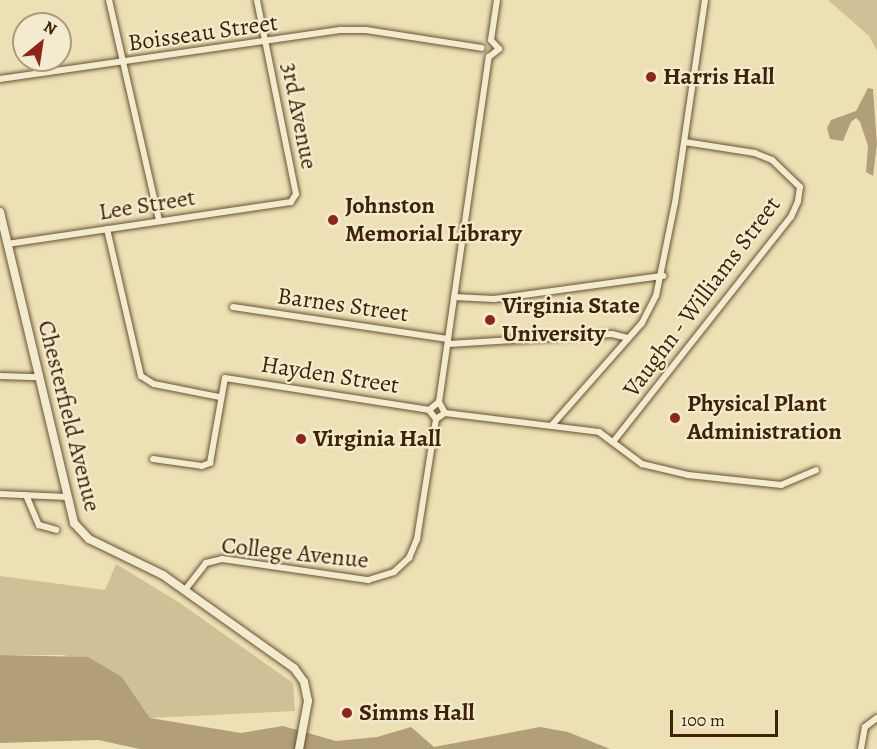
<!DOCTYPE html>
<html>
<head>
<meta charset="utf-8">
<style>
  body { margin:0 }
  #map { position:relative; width:877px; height:749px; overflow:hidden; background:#ede0b5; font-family:Alegreya,serif }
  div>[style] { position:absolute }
  .green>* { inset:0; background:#d0c097 }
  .water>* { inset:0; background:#b29f7a }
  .roads { filter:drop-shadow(0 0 2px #6b5232) drop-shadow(0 0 2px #6b5232) }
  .street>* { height:6px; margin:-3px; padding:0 3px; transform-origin:3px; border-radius:3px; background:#f3ebcf }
  .secondary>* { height:8px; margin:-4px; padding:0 4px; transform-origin:4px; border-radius:4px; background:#f3ebcf }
  .dots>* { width:16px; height:16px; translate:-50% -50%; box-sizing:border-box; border:3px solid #f3ebcf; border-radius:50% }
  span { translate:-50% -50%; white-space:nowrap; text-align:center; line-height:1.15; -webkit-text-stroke:4.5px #f3ebcf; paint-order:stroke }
  .street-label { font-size:24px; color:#402207 }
  .poi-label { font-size:24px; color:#402207; font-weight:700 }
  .left { translate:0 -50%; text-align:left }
  .north { position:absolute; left:12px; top:12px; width:60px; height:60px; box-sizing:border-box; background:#f3ebcf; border:2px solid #ab9b7f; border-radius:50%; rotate:30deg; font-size:16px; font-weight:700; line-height:24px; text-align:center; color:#402207 }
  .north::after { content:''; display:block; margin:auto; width:21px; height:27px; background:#8f2418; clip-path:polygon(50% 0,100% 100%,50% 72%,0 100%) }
  .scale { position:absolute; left:670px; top:710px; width:108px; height:27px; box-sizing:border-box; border:3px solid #402207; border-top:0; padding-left:8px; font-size:18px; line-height:21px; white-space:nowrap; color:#402207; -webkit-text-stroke:4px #f3ebcf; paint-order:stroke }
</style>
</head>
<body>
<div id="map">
  <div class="green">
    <i style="clip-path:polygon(828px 0,877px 0,877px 51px,869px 36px)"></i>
    <i style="clip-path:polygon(116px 564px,180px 603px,293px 683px,295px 711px,150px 718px,122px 677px,64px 655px,0 655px,0 576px,105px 590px)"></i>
  </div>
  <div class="water">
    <i style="clip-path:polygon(868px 88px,873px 89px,877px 144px,873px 176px,866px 172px,868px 146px,860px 122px,856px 118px,851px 122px,843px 141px,830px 139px,827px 128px,831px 120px,856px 111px)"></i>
    <i style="clip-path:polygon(0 655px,88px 657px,122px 677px,150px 718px,241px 733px,283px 726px,336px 741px,377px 737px,411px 727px,434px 747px,540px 727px,568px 732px,610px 749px,140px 749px,98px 740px,0 743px)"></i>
  </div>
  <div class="roads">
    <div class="street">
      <i style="left:109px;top:0;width:226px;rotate:77.2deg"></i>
      <i style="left:491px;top:40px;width:40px;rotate:-81.5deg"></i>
      <i style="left:489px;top:57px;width:13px;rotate:-39deg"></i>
      <i style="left:499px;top:49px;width:12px;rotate:-132deg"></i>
      <i style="left:0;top:79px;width:345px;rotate:-8.2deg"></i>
      <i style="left:342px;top:30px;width:24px"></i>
      <i style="left:366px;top:30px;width:117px;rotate:8.8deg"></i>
      <i style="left:107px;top:229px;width:151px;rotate:77deg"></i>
      <i style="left:141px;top:376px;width:15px;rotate:32deg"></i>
      <i style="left:154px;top:384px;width:66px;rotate:11.3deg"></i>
      <i style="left:7px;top:244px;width:287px;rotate:-8.4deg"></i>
      <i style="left:291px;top:202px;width:9px;rotate:-58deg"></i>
      <i style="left:296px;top:194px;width:198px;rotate:-101.4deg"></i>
      <i style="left:454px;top:297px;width:40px;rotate:2.9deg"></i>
      <i style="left:494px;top:299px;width:171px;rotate:-7.8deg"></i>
      <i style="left:233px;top:307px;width:217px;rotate:8.5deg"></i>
      <i style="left:448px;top:344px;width:164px;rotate:-3.5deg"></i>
      <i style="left:612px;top:334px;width:16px;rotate:14deg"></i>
      <i style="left:0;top:376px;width:38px;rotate:2deg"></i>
      <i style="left:439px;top:402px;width:349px;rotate:-81.8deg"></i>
      <i style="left:445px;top:413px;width:155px;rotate:7deg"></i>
      <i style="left:599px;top:432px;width:54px;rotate:36.7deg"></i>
      <i style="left:642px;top:464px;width:47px;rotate:13.4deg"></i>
      <i style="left:688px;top:475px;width:94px;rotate:6.1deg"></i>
      <i style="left:781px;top:485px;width:38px;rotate:-23deg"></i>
      <i style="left:436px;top:419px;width:11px;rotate:-128deg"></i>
      <i style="left:429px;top:410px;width:13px;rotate:-39deg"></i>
      <i style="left:436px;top:419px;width:11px;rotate:-34deg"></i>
      <i style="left:445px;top:413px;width:13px;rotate:-119deg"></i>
      <i style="left:552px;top:425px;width:136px;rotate:-48.6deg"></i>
      <i style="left:642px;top:323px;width:30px;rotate:-63deg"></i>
      <i style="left:656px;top:296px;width:95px;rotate:-78.5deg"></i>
      <i style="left:675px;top:203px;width:205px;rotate:-81.6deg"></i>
      <i style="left:613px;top:442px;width:287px;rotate:-51.7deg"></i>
      <i style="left:791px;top:217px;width:17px;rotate:-66deg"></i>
      <i style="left:798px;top:201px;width:14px;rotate:-82deg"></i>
      <i style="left:800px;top:187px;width:39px;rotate:-136deg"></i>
      <i style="left:772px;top:160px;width:18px;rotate:-158deg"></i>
      <i style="left:755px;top:153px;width:71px;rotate:-171.1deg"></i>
      <i style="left:153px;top:459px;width:49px;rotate:8.1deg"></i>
      <i style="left:202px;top:466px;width:9px;rotate:-21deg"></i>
      <i style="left:210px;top:463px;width:86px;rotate:-80deg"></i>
      <i style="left:225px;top:378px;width:206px;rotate:8.9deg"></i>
      <i style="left:0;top:494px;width:67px;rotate:2.6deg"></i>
      <i style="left:26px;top:495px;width:33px;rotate:67deg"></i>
      <i style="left:39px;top:525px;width:18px;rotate:16deg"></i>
      <i style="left:185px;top:590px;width:34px;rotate:-52deg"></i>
      <i style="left:206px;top:563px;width:16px;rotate:-14deg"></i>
      <i style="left:222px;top:559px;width:148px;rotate:8.2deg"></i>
      <i style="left:368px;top:580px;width:27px;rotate:-17deg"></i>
      <i style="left:394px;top:572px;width:21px;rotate:-43deg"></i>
      <i style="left:409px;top:558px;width:21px;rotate:-67deg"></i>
      <i style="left:417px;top:539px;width:121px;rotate:-81deg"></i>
      <i style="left:861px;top:749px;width:22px;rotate:-80deg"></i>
      <i style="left:865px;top:727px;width:15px;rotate:-37deg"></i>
    </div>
    <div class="secondary">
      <i style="left:0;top:212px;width:320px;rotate:76.6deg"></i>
      <i style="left:74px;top:523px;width:22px;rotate:47deg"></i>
      <i style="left:89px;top:539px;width:82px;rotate:25.9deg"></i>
      <i style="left:163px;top:575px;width:161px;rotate:35.4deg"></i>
      <i style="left:294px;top:668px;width:17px;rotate:54deg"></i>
      <i style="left:304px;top:682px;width:19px;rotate:78deg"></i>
      <i style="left:308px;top:701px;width:49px;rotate:100.6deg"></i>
    </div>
  </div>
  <div class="dots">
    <i style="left:651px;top:77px;background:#8f2418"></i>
    <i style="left:333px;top:220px;background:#8f2418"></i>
    <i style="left:490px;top:320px;background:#8f2418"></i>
    <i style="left:675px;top:418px;background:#8f2418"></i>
    <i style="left:301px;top:439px;background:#8f2418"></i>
    <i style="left:347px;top:713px;background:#8f2418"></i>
  </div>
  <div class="street-label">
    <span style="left:203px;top:33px;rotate:-8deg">Boisseau Street</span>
    <span style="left:299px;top:116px;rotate:79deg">3rd Avenue</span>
    <span style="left:147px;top:205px;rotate:-9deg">Lee Street</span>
    <span style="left:702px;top:297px;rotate:-53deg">Vaughn - Williams Street</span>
    <span style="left:343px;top:305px;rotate:8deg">Barnes Street</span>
    <span style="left:330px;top:375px;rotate:9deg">Hayden Street</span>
    <span style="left:69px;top:416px;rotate:76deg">Chesterfield Avenue</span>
    <span style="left:295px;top:553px;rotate:6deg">College Avenue</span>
  </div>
  <div class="poi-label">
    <span class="left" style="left:663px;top:77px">Harris Hall</span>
    <span class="left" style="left:345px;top:220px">Johnston<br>Memorial Library</span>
    <span class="left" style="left:502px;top:320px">Virginia State<br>University</span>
    <span class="left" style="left:687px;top:418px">Physical Plant<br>Administration</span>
    <span class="left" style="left:313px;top:439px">Virginia Hall</span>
    <span class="left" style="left:359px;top:713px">Simms Hall</span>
  </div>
  <div class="north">N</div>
  <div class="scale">100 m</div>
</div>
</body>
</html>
